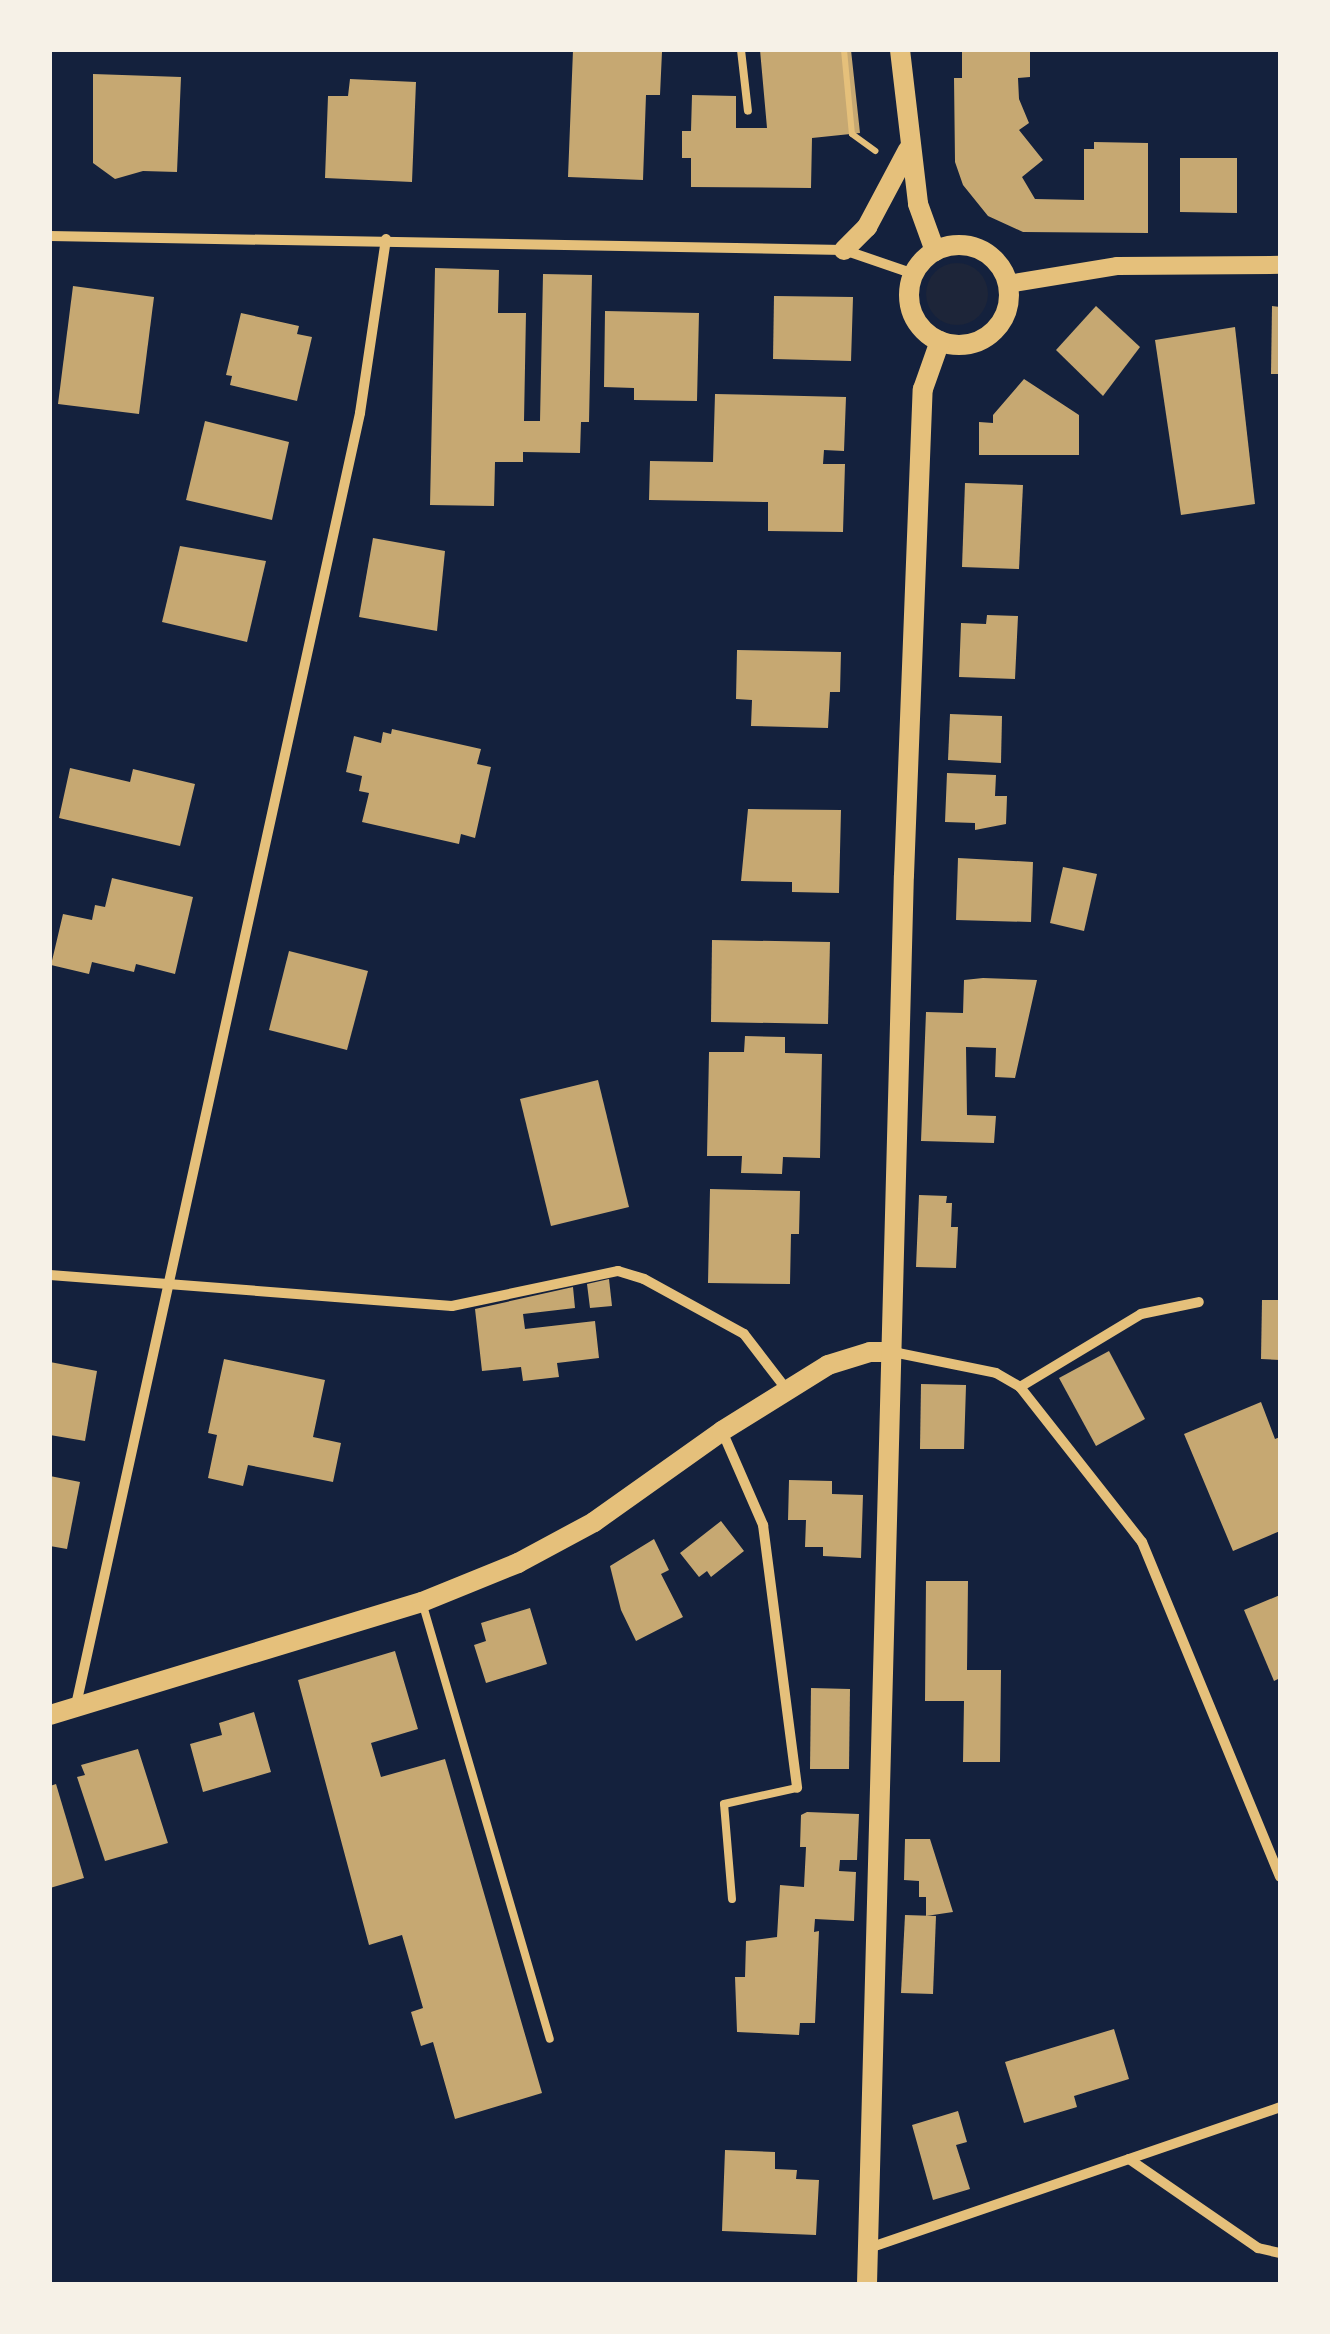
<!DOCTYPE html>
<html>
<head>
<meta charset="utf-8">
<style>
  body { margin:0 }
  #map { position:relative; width:1330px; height:2334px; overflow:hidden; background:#14213d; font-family:Signika,sans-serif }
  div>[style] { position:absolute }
  .green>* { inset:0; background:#1d2539 }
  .round { border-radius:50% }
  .building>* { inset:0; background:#c6a872 }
  .path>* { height:6px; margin:-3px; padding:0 3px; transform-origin:3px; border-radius:3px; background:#e5c07b }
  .service>* { height:8px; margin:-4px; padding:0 4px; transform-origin:4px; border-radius:4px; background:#e5c07b }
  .minor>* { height:10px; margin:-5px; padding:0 5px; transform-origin:5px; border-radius:5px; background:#e5c07b }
  .tertiary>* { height:18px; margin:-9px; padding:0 9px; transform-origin:9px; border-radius:9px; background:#e5c07b }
  .secondary>* { height:20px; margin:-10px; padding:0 10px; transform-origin:10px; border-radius:10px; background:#e5c07b }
  .secondary>.ring { margin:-10px; padding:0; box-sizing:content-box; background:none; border:20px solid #e5c07b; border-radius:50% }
  span { translate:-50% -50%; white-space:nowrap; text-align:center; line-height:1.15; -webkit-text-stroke:8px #f6f1e7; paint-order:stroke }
  .frame { position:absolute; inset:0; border:52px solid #f6f1e7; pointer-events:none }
</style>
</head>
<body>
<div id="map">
  <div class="green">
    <i class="round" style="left:926px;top:263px;width:62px;height:62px"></i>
  </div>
  <div class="building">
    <i style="clip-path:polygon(573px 50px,662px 52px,660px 95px,646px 95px,643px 180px,568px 177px)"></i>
    <i style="clip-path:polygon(760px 50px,851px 50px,860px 133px,812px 138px,811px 188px,691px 187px,691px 158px,682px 158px,682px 131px,691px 131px,692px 95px,736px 96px,736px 128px,767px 128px)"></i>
    <i style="clip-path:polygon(962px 50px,1030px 51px,1030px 77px,1018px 78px,1019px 99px,1029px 123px,1019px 130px,1043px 160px,1022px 177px,1035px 199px,1084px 200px,1084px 149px,1094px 149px,1094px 142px,1148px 143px,1148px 233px,1023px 232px,988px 216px,963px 185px,955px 162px,954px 78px,962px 78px)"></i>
    <i style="clip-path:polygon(93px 74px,181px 77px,177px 172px,143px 171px,115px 179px,93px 163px)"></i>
    <i style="clip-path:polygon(350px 79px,416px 82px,412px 182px,325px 178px,328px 96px,348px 96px)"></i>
    <i style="clip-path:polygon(1180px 158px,1237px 158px,1237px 213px,1180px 212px)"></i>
    <i style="clip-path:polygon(435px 268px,499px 270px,498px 313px,526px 313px,524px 421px,540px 421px,543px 274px,592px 275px,589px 422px,581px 422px,580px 453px,523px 452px,523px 462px,495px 462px,494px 506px,430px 505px)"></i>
    <i style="clip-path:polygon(73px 286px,154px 297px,139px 414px,58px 404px)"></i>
    <i style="clip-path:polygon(774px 296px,853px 297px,851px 361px,773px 359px)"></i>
    <i style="clip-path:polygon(1096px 306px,1140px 347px,1103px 396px,1056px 350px)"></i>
    <i style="clip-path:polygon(1272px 306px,1280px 307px,1280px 374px,1271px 374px)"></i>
    <i style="clip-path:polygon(605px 311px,699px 313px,697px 401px,634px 400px,634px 388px,604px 387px)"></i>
    <i style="clip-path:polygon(241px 313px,299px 326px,297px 334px,312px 337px,297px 401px,230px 385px,232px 376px,226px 375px)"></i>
    <i style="clip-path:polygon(1235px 327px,1255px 504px,1181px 515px,1155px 340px)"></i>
    <i style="clip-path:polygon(1024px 379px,1079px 415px,1079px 455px,979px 455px,979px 422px,993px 423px,993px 415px)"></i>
    <i style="clip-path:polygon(715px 394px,846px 397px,844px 451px,824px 450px,823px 464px,845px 464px,843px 532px,768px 531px,768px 502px,649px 500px,650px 461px,713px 462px)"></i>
    <i style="clip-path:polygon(205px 421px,289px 442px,272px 520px,186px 500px)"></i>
    <i style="clip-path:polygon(965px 483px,1023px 485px,1019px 569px,962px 567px)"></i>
    <i style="clip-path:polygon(373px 538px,445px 551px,437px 631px,359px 617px)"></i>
    <i style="clip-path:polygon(180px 546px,266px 561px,247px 642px,162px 622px)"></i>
    <i style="clip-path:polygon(987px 615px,1018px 616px,1015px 679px,959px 677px,961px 623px,986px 624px)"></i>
    <i style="clip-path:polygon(737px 650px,841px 652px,840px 692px,830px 692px,828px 728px,751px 726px,752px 700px,736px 699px)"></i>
    <i style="clip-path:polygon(950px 714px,1002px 716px,1001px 763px,948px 760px)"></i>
    <i style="clip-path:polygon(392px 729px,481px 749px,477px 764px,491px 767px,475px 838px,461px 834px,459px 844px,362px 822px,369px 793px,359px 791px,362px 776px,346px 772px,354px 736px,381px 743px,383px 732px,391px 734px)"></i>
    <i style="clip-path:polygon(70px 768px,130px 782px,133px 769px,195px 784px,180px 846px,59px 818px)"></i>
    <i style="clip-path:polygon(947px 773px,996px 775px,995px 796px,1007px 796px,1006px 824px,975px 830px,975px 823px,945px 822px)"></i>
    <i style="clip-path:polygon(748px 809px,841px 810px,839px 893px,792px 892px,792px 882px,741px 881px)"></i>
    <i style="clip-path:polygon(958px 858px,1033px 862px,1031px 922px,956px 920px)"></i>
    <i style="clip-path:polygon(1063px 867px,1097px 874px,1084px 931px,1050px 923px)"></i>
    <i style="clip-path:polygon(112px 878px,193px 897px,175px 974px,136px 964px,134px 972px,92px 962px,89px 974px,51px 965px,63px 914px,92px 920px,95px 905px,105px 907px)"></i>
    <i style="clip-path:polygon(712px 940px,830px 942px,828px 1024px,711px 1022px)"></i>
    <i style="clip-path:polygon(289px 951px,368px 971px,347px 1050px,269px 1030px)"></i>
    <i style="clip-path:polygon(983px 978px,1037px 980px,1015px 1078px,995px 1077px,996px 1048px,966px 1047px,967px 1115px,996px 1116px,994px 1143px,921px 1141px,926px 1012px,963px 1013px,964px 980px)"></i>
    <i style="clip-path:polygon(745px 1036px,785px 1037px,785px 1053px,822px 1054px,820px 1158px,783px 1157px,782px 1174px,741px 1173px,742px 1156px,707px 1156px,709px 1052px,744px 1052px)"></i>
    <i style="clip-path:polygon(598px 1080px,629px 1207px,551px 1226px,520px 1099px)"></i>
    <i style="clip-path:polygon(710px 1189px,800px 1191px,799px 1234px,791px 1234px,790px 1284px,708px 1283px)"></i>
    <i style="clip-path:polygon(919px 1195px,947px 1196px,946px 1203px,952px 1203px,951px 1227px,958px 1227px,956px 1268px,916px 1267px)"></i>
    <i style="clip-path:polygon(609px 1279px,612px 1306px,590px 1308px,587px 1284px)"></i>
    <i style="clip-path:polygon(573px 1287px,575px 1308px,523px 1314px,525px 1329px,595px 1321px,599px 1358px,557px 1363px,559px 1377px,523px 1381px,521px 1367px,482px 1371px,475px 1309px)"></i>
    <i style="clip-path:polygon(1262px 1300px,1280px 1300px,1280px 1360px,1261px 1359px)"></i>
    <i style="clip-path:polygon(1109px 1351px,1145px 1419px,1096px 1446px,1059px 1378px)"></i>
    <i style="clip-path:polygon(224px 1359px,325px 1380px,313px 1437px,341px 1443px,333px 1482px,248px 1465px,243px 1486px,208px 1478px,217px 1435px,208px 1433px)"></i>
    <i style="clip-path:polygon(50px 1362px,97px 1371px,85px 1441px,50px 1435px)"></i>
    <i style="clip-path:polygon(921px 1384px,966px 1385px,964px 1449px,920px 1449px)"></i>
    <i style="clip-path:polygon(1261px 1402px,1275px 1439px,1280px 1437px,1280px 1531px,1233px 1551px,1184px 1434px)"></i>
    <i style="clip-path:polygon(50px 1476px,80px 1482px,67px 1549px,50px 1546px)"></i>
    <i style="clip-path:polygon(789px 1480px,832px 1481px,832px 1494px,863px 1495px,861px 1558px,823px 1556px,823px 1547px,805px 1547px,806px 1520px,788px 1520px)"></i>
    <i style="clip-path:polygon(721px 1521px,744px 1551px,711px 1577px,707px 1571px,699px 1577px,680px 1553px)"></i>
    <i style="clip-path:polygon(654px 1539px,669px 1570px,661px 1574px,683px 1617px,636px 1641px,621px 1610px,610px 1566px)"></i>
    <i style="clip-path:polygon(926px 1581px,968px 1581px,967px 1670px,1001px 1670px,1000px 1762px,963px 1762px,964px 1701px,925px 1701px)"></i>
    <i style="clip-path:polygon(1280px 1595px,1280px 1678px,1274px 1681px,1244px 1610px)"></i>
    <i style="clip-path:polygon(530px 1608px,547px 1664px,486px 1683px,474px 1645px,486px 1641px,481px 1623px)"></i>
    <i style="clip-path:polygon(395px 1651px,418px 1729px,371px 1743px,381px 1777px,445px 1759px,542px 2093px,455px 2119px,433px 2042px,421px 2046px,411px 2012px,423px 2008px,402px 1935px,369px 1945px,298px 1680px)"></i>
    <i style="clip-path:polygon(811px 1688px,850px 1689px,849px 1769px,810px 1769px)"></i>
    <i style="clip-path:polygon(254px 1712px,271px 1772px,203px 1792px,190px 1744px,222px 1735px,219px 1723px)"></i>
    <i style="clip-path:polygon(138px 1749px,168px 1843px,105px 1861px,77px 1777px,85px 1775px,81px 1765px)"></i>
    <i style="clip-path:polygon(56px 1784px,84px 1878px,50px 1888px,50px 1786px)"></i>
    <i style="clip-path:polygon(807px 1812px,859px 1814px,857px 1860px,840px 1860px,839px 1871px,856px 1872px,854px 1921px,815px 1919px,814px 1932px,819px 1931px,815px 2023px,800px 2023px,799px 2035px,737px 2032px,735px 1977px,745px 1977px,746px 1941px,777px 1937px,780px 1885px,804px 1887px,806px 1847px,800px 1847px,801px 1815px)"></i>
    <i style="clip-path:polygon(905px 1839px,930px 1839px,953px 1912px,926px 1916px,926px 1897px,919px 1897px,919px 1881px,904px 1880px)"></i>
    <i style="clip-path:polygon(905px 1915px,936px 1916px,933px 1994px,901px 1993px)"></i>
    <i style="clip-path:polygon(1114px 2029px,1129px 2079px,1074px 2096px,1077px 2107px,1024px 2123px,1005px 2062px)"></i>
    <i style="clip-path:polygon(958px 2111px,967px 2142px,956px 2145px,970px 2189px,933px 2200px,912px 2125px)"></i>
    <i style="clip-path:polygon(725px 2150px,775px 2152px,775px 2169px,797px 2170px,796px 2179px,819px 2180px,816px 2235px,722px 2231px)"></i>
  </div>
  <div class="path">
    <i style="left:844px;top:50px;width:84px;rotate:84.6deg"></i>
    <i style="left:852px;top:134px;width:29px;rotate:36deg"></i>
  </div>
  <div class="service">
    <i style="left:741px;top:50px;width:61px;rotate:83.5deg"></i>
    <i style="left:422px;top:1602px;width:455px;rotate:73.7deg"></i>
    <i style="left:732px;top:1899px;width:95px;rotate:-94.8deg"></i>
    <i style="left:724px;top:1804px;width:75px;rotate:-12.4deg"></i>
  </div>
  <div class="minor">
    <i style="left:50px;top:236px;width:794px;rotate:1.01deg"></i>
    <i style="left:844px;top:250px;width:74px;rotate:18.9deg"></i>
    <i style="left:50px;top:1275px;width:403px;rotate:4.4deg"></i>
    <i style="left:452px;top:1306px;width:170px;rotate:-11.9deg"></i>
    <i style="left:618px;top:1271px;width:27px;rotate:17deg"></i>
    <i style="left:644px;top:1279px;width:114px;rotate:28.8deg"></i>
    <i style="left:744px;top:1334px;width:71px;rotate:52.5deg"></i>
    <i style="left:893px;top:1352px;width:105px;rotate:11.5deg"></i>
    <i style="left:996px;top:1373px;width:28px;rotate:30deg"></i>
    <i style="left:1020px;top:1387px;width:197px;rotate:51.8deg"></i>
    <i style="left:1142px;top:1542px;width:362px;rotate:67.6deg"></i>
    <i style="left:1020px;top:1387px;width:141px;rotate:-31.1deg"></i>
    <i style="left:1141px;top:1314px;width:59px;rotate:-11.7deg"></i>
    <i style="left:722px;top:1431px;width:103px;rotate:66.4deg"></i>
    <i style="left:763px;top:1525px;width:265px;rotate:82.6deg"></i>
    <i style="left:76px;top:1705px;width:1323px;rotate:-77.6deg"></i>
    <i style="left:360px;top:413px;width:176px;rotate:-81.5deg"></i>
    <i style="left:1129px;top:2159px;width:157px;rotate:34.6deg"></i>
    <i style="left:1258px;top:2248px;width:23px;rotate:13deg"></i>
    <i style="left:869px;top:2248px;width:435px;rotate:-18.9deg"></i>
  </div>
  <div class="tertiary">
    <i style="left:1008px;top:284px;width:110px;rotate:-9.4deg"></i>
    <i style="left:1117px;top:266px;width:163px;rotate:-0.4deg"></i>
  </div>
  <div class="secondary">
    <i style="left:900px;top:50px;width:155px;rotate:83.3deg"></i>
    <i style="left:918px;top:204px;width:50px;rotate:70.1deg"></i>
    <i class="ring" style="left:909px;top:245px;width:80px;height:80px"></i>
    <i style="left:844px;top:250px;width:33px;rotate:-45deg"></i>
    <i style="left:867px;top:227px;width:87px;rotate:-62deg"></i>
    <i style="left:50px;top:1715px;width:389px;rotate:-16.9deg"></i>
    <i style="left:422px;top:1602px;width:104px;rotate:-22.1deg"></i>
    <i style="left:518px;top:1563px;width:86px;rotate:-28.3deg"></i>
    <i style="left:594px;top:1522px;width:157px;rotate:-35.4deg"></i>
    <i style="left:722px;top:1431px;width:125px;rotate:-31.9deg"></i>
    <i style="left:828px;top:1365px;width:44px;rotate:-17.2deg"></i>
    <i style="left:870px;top:1352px;width:22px"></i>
    <i style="left:867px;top:2284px;width:1409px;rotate:-88.5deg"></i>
    <i style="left:904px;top:875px;width:486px;rotate:-87.8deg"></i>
    <i style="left:923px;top:389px;width:51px;rotate:-70.5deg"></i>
  </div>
  <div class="frame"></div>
</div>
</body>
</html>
